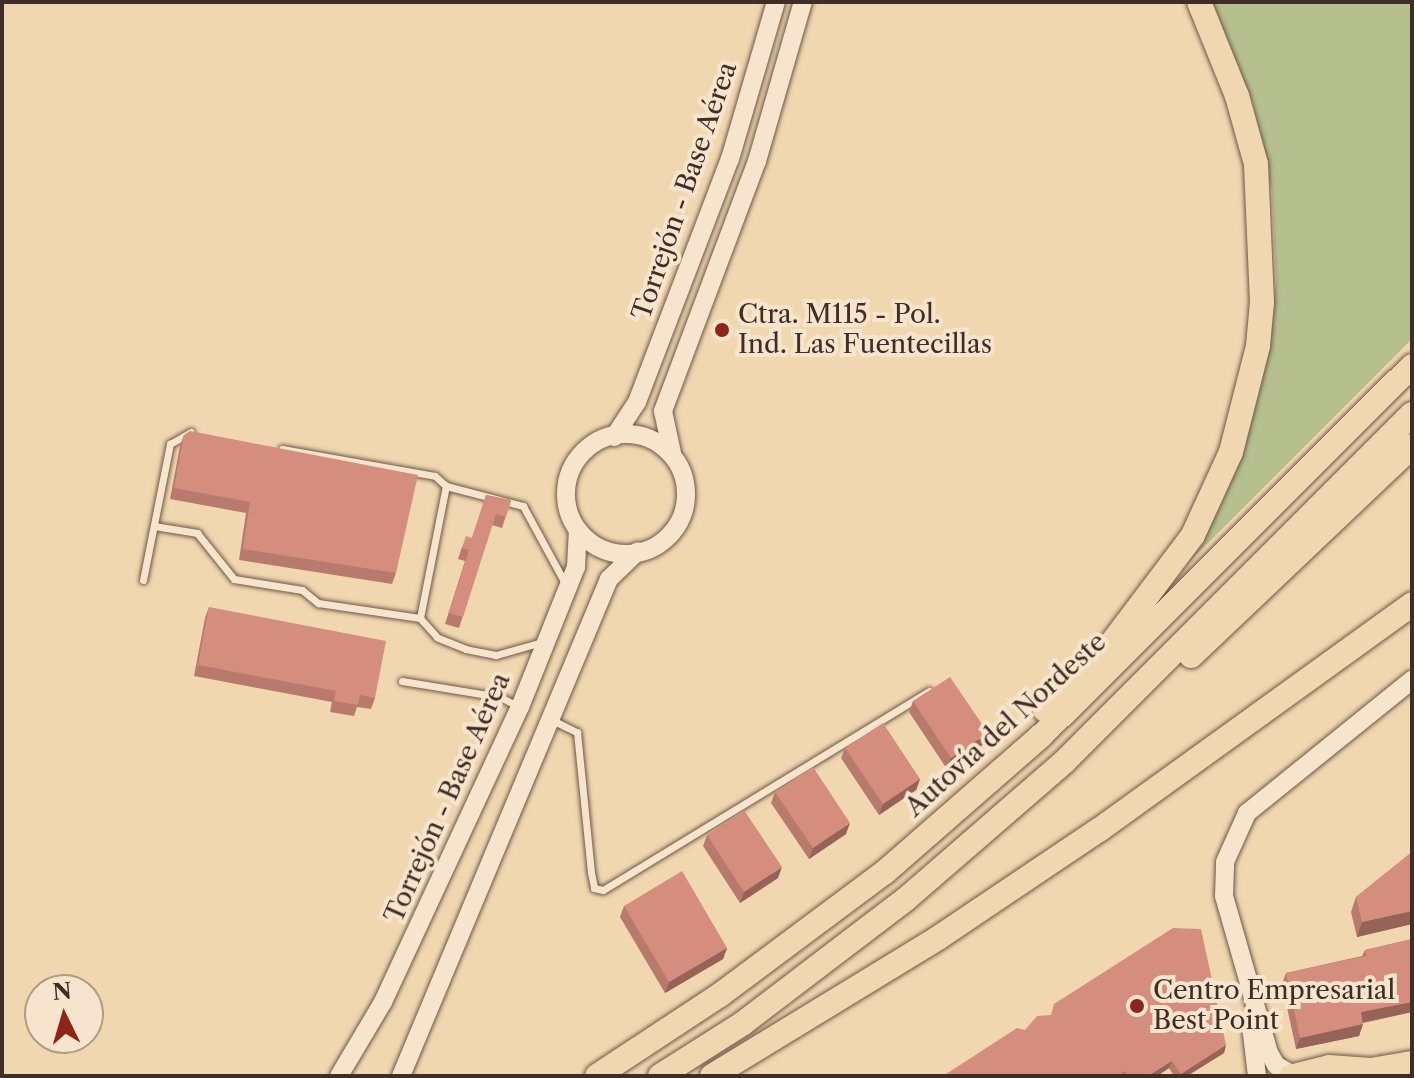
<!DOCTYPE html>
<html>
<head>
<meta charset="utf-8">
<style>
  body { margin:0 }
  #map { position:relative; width:1414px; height:1078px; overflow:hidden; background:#f1d7b0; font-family:"Libre Caslon Text",serif }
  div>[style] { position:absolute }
  .green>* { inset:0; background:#b6bf8e }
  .roads { filter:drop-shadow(0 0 2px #6c5849) drop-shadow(0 0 2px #6c5849) }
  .lane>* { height:7px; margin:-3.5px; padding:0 3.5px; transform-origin:3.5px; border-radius:3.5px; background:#f6e5cc }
  .secondary>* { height:18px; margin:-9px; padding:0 9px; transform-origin:9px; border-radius:9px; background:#f6e5cc }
  .secondary>.ring { margin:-9px; padding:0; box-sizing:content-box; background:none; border:18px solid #f6e5cc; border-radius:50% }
  .primary>* { height:22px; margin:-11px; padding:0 11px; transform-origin:11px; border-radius:11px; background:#f1d7b0 }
  .highway>* { height:24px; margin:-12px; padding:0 12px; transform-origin:12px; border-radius:12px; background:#f1d7b0 }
  .wall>* { inset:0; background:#b77a6c }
  .shaded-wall>* { inset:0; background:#956358 }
  .building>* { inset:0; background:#d58e7e }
  .dots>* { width:22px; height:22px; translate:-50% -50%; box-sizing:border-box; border:4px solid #f6e5cc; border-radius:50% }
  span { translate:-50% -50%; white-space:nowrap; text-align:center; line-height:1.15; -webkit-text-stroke:8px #f6e5cc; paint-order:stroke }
  .street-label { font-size:26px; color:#3f2e27 }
  .poi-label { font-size:26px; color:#3f2e27 }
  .left { translate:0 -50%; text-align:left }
  .frame { position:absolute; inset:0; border:4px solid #3f2e27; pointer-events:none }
  .north { position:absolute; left:24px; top:974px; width:80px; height:80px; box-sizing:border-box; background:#f6e5cc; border:2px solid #ad9c8a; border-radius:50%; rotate:355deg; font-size:22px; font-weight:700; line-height:32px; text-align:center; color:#3f2e27 }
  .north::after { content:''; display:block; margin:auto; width:28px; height:36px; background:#8f2418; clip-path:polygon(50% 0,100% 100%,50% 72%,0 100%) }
</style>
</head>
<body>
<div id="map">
  <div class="green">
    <i style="clip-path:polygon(1211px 2px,1412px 2px,1412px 339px,1176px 575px,1243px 442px,1266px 364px,1276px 282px,1272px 191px,1253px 103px)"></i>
  </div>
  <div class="roads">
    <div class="lane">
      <i style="left:282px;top:449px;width:155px;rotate:10deg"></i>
      <i style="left:435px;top:476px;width:15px;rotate:42deg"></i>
      <i style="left:154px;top:526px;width:44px;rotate:9.2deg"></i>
      <i style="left:197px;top:533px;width:59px;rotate:51.2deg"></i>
      <i style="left:234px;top:579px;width:69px;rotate:9.2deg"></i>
      <i style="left:302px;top:590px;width:21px;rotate:39deg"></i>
      <i style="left:318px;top:603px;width:103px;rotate:8.4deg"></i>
      <i style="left:143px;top:580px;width:139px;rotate:-78.8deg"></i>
      <i style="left:170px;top:444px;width:24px;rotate:-30deg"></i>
      <i style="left:542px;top:642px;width:48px;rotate:164.2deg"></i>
      <i style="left:496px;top:655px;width:31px;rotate:-169deg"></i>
      <i style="left:466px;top:649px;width:31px;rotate:-158deg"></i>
      <i style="left:437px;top:637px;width:25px;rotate:-132deg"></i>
      <i style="left:420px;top:618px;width:135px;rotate:-78.9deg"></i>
      <i style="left:446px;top:486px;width:80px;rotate:14.6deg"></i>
      <i style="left:523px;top:506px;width:90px;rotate:61.4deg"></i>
      <i style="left:402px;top:681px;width:99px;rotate:9.3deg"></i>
      <i style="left:500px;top:697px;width:20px;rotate:27deg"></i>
      <i style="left:552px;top:720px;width:28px;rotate:26deg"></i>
      <i style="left:577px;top:732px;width:141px;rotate:84.3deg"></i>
      <i style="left:591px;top:872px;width:16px;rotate:79deg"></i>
      <i style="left:594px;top:888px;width:9px;rotate:13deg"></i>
      <i style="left:603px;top:890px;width:382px;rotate:-31.4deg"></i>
    </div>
    <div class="secondary">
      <i class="ring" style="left:566px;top:434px;width:102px;height:102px"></i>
      <i style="left:614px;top:437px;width:42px;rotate:-56.7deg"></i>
      <i style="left:637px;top:402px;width:260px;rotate:-69.1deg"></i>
      <i style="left:730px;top:159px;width:164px;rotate:-73.7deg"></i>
      <i style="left:672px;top:453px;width:43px;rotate:-102.1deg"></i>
      <i style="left:663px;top:411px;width:267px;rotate:-69.4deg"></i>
      <i style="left:757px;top:161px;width:166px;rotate:-73.9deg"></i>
      <i style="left:1252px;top:1034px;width:42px;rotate:83.2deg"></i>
      <i style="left:1293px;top:1075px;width:20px;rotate:-150deg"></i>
      <i style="left:1276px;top:1065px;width:14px;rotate:-120deg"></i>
      <i style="left:1269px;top:1053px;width:163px;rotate:-106deg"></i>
      <i style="left:1224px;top:896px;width:34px;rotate:-88deg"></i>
      <i style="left:1225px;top:862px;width:54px;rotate:-65.8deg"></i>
      <i style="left:1247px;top:813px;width:212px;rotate:-38.9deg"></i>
      <i style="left:339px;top:1076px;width:86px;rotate:-59.3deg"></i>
      <i style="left:383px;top:1002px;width:325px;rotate:-65.1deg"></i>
      <i style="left:520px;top:707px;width:151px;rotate:-68.2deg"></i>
      <i style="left:576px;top:567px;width:35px;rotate:-87deg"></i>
      <i style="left:401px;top:1076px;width:539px;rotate:-67.29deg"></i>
      <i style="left:609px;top:579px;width:40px;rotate:-44deg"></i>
    </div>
    <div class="primary">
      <i style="left:1290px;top:1076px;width:40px;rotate:-14.4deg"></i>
      <i style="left:1329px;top:1066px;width:42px;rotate:4.1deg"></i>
      <i style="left:1371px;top:1069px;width:42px;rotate:-9.7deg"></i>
    </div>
    <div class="highway">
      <i style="left:1191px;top:656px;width:305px;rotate:-43.5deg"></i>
      <i style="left:1045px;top:710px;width:93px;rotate:-45deg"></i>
      <i style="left:1111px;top:644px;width:136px;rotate:-53deg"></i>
      <i style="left:1193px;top:535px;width:91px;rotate:-65.4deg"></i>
      <i style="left:1231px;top:452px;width:109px;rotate:-75.7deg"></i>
      <i style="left:1258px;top:346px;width:44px;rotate:-84.8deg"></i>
      <i style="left:1262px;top:302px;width:138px;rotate:-92.5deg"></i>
      <i style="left:1256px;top:164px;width:71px;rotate:-105.6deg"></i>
      <i style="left:1237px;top:96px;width:101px;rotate:-112deg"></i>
      <i style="left:597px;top:1076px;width:147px;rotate:-33.4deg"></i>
      <i style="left:720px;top:995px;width:206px;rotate:-36.7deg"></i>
      <i style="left:885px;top:872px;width:207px;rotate:-41.1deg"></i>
      <i style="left:1041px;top:736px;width:524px;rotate:-44.92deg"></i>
      <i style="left:660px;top:1076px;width:97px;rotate:-32.4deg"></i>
      <i style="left:742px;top:1024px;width:206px;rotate:-37.3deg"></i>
      <i style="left:906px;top:899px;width:209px;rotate:-40.9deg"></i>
      <i style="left:1064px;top:762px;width:492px;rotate:-45deg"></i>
      <i style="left:712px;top:1076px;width:265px;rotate:-31.4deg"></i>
      <i style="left:938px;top:938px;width:194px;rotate:-33.9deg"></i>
      <i style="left:1099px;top:830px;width:386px;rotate:-35.8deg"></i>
    </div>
  </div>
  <div class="wall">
    <i style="clip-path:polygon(184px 435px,396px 573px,392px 584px,239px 560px,246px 513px,170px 499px,180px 446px)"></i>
    <i style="clip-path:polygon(486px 495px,511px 500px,502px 528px,492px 525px,459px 628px,445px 624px,465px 561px,458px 559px,462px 547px,472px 538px)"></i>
    <i style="clip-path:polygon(209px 607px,375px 698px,371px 709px,357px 707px,354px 716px,330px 712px,332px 702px,194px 676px,205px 618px)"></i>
    <i style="clip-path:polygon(913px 701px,984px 744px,947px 769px,909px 712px)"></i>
    <i style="clip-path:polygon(845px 748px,920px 779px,916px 790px,879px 815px,841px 758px)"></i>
    <i style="clip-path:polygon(775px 792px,846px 834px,809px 859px,771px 803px)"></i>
    <i style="clip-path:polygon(707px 835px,778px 878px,740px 903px,703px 846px)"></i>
    <i style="clip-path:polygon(1412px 852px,1412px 924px,1357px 937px,1351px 912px,1356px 897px)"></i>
    <i style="clip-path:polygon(624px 906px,727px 948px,723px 959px,665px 993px,620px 917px)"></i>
    <i style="clip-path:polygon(1412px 939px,1412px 1012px,1363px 1023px,1359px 1036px,1296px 1049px,1282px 984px,1286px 973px,1362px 956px,1365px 950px)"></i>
    <i style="clip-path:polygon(1025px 1030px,1226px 1045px,1224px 1053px,1187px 1076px,1174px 1076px,1169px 1068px,1157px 1076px,943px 1076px)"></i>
  </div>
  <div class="shaded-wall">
    <i style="clip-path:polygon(988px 733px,984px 744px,947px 769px,951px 758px)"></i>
    <i style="clip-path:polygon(920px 779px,916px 790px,879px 815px,883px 804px)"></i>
    <i style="clip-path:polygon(850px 823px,846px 834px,809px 859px,813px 848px)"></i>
    <i style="clip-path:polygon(782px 867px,778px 878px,740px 903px,744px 892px)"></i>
    <i style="clip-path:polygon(1412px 911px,1412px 924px,1357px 937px,1362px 922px)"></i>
    <i style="clip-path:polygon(727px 948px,723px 959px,665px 993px,669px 982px)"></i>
    <i style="clip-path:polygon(1412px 1002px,1412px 1012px,1356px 1024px,1361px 1012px)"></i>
    <i style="clip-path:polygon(1363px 1024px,1359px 1036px,1296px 1049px,1300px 1038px)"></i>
    <i style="clip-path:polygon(1226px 1045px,1224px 1053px,1187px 1076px,1180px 1076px,1181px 1074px)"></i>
    <i style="clip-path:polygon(1172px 1061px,1169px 1068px,1157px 1076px,1148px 1076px)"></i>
  </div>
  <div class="building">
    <i style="clip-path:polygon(190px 431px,418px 475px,396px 573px,243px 549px,250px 502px,174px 488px,184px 435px)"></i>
    <i style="clip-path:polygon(486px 495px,511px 500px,506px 517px,496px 514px,463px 617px,449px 613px,469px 550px,462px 548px,466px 536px,472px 538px)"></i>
    <i style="clip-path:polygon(209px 607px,386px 641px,375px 698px,360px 695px,358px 705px,334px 701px,336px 691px,198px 665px)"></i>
    <i style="clip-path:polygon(950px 677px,988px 733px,951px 758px,913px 701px)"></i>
    <i style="clip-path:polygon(883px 723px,920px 779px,883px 804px,845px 748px)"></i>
    <i style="clip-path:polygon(813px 767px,850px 823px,813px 848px,775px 792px)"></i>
    <i style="clip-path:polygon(744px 810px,782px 867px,744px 892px,707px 835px)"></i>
    <i style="clip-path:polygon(1412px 852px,1412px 911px,1362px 922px,1356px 897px)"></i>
    <i style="clip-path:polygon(682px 871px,727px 948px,669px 982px,624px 906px)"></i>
    <i style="clip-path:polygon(1173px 928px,1201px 929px,1226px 1045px,1181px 1074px,1172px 1061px,1148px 1076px,1128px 1076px,1125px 1071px,1117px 1076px,943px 1076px,1017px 1028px,1025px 1030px,1037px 1016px,1051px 1015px,1054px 1004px)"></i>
    <i style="clip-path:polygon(1412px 939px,1412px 1002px,1361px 1012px,1363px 1024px,1300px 1038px,1286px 973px,1366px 956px,1365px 950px)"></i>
  </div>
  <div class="dots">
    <i style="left:722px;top:330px;background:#8f2418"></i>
    <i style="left:1137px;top:1006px;background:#8f2418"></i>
  </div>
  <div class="street-label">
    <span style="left:685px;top:191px;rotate:-71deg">Torrejón - Base Aérea</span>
    <span style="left:1006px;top:725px;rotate:-42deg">Autovía del Nordeste</span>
    <span style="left:448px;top:798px;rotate:-66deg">Torrejón - Base Aérea</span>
  </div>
  <div class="poi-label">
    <span class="left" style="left:738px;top:330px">Ctra. M115 - Pol.<br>Ind. Las Fuentecillas</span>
    <span class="left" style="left:1153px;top:1006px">Centro Empresarial<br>Best Point</span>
  </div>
  <div class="frame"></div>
  <div class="north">N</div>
</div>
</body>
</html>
